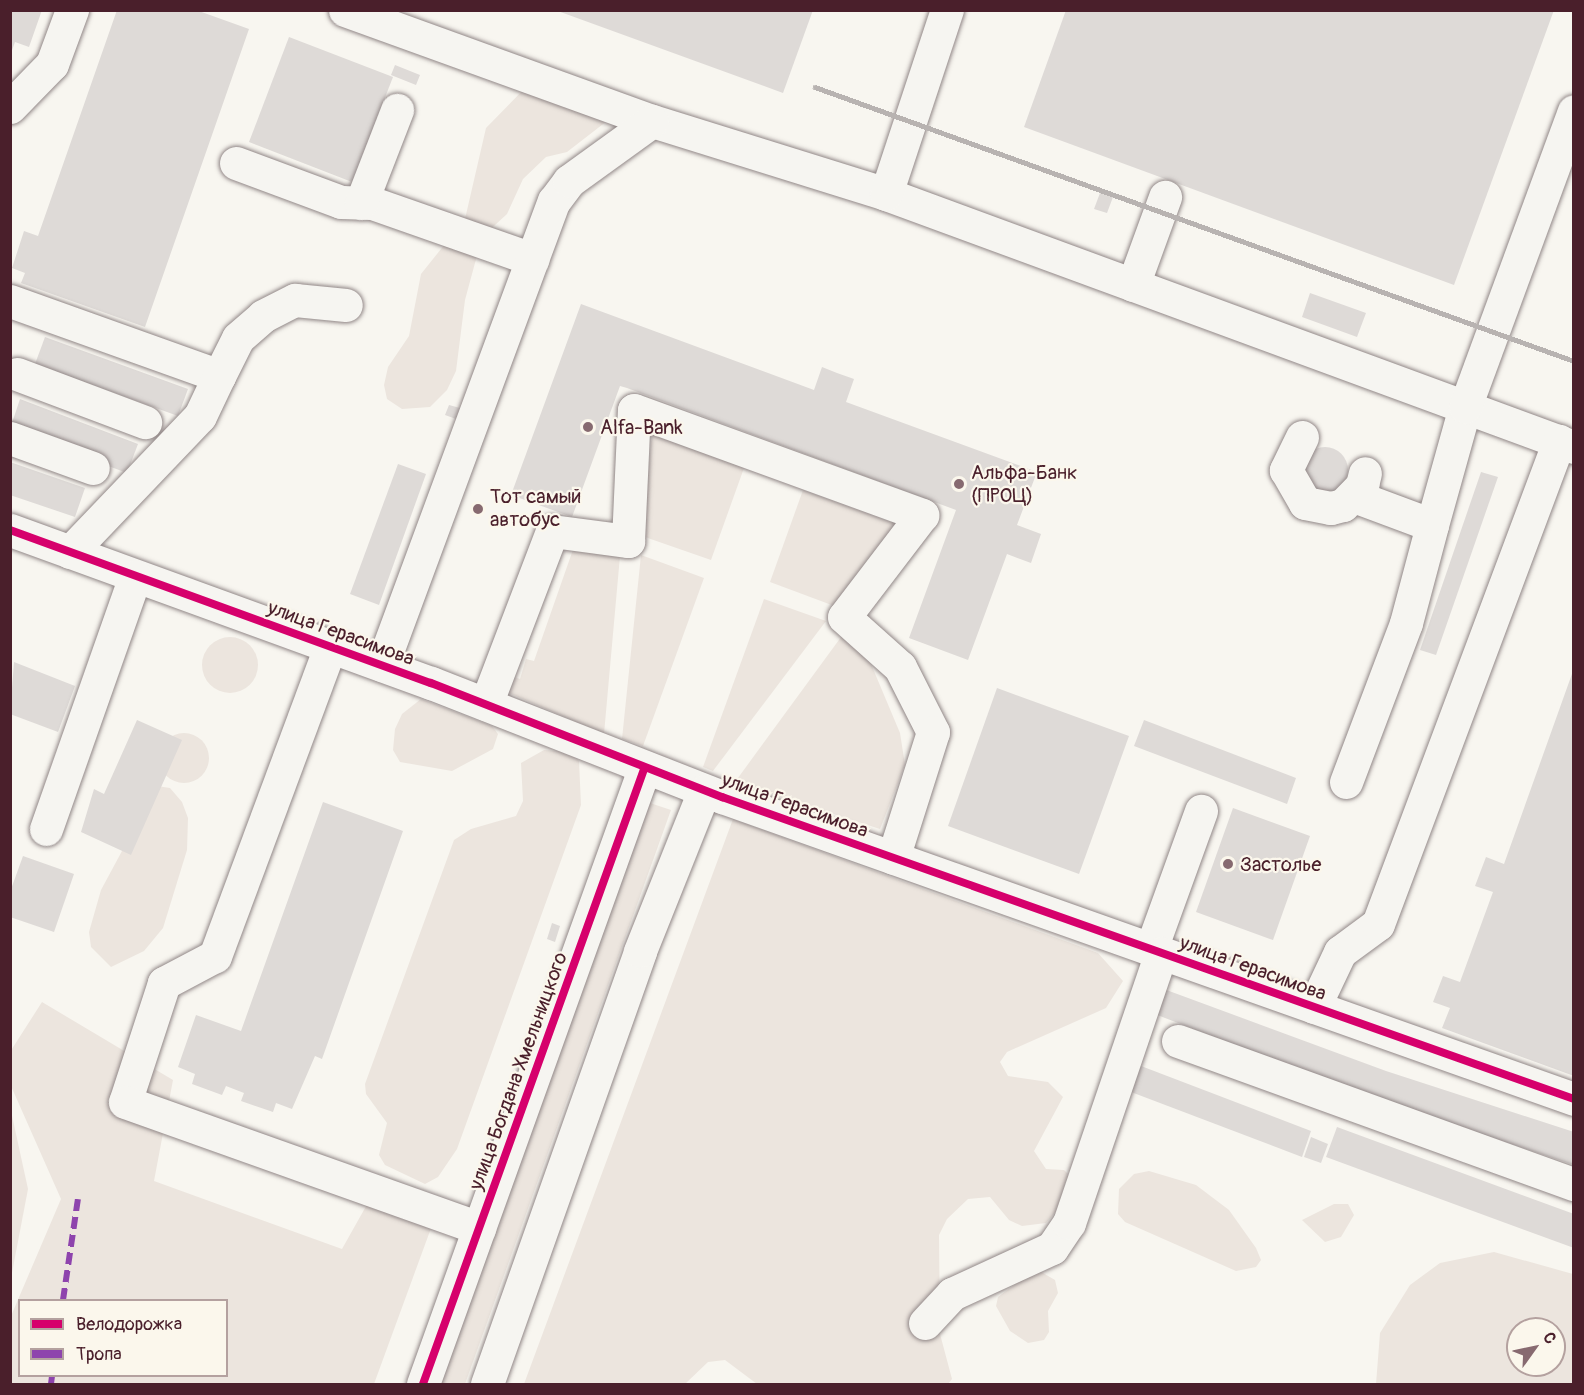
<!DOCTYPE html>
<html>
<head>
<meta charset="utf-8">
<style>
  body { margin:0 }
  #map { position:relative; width:1584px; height:1395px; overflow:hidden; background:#f8f6f0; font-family:Pangolin,sans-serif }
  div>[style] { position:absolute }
  .green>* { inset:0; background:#ece5de }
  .round { border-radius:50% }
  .building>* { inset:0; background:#dedad7 }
  .roads { filter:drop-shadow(0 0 2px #918787) drop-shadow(0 0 2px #918787) }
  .minor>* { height:33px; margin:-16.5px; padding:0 16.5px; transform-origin:16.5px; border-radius:16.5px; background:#f6f5f1 }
  .rail>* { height:4.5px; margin:-2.25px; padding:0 2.25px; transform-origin:2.25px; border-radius:2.25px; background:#b8b3b1 }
  .quiet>* { height:6px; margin-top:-3px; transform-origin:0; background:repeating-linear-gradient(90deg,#8e44ad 0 12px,transparent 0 18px) }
  .cycleway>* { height:8px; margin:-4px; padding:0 4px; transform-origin:4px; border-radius:4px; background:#d6006c }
  .dots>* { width:16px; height:16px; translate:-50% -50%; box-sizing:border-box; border:3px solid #fbf7ec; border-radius:50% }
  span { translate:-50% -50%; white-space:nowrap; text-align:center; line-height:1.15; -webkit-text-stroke:4.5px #fbf7ec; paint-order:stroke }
  .poi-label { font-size:20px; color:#4a1f2b }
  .left { translate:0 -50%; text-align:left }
  .street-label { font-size:20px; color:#4a1f2b }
  .frame { position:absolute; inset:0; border:12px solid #4a1f2b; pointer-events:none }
  .legend { position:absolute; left:18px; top:1299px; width:210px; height:78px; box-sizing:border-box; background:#fbf7ec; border:2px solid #b4a19f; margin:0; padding:8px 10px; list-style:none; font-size:18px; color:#4a1f2b }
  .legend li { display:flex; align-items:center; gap:12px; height:30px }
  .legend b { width:30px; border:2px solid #b4a19f }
  .north { position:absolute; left:1506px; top:1317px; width:60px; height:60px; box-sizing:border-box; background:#fbf7ec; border:2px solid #b4a19f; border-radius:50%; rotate:57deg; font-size:16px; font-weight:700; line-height:24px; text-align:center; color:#4a1f2b }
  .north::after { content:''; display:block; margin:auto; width:21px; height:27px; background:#876a70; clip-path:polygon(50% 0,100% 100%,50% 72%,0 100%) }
</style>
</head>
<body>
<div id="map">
  <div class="green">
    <i style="clip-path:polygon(525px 88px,607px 121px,567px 152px,546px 157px,523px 179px,507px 214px,482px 237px,465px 300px,456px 371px,447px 390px,430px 407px,402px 409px,387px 399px,384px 385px,388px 367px,409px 336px,421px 274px,465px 219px,486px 128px)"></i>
    <i style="clip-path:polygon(652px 434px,744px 468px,711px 560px,642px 536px)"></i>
    <i style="clip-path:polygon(803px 490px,899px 525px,837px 607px,770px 582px)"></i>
    <i style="clip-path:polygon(576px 541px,620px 556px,604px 734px,507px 692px,509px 675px,520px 679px,526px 659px,534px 661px)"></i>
    <i style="clip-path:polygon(641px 555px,704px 578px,643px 746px,622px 739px)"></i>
    <i style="clip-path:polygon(764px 599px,826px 621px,713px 771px,703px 767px)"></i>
    <i style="clip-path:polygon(844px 633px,871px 664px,900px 733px,905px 765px,880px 829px,735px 782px)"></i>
    <i class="round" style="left:202px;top:637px;width:56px;height:56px"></i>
    <i style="clip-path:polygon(421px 699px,492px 726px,498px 734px,493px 749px,452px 771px,400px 762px,393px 750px,395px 729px,402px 714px)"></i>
    <i class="round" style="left:159px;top:733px;width:50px;height:50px"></i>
    <i style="clip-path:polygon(544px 750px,572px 752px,579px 761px,581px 805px,457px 1149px,438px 1177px,425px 1184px,385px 1165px,379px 1155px,387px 1123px,366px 1094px,365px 1084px,454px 840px,471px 829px,516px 816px,523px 801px,521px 763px)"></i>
    <i style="clip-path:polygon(157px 786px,170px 788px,182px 802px,188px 818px,187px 850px,163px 928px,144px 951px,111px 967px,91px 947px,89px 932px,101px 890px)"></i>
    <i style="clip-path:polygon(647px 802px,671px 810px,465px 1384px,434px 1384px)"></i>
    <i style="clip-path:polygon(733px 819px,1098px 953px,1123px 981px,1106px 1008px,1007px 1052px,1000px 1062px,1008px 1076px,1048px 1082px,1063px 1097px,1034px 1151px,1046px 1169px,1064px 1170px,1073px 1179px,1066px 1200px,1046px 1223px,1022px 1226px,1009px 1220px,990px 1197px,968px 1199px,947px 1219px,939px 1235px,940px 1334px,952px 1379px,948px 1384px,757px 1384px,725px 1360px,708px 1362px,685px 1384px,524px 1384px)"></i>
    <i style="clip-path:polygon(evenodd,42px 1002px,173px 1080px,154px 1181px,342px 1249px,374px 1192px,434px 1220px,374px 1384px,11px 1384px,11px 1316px,61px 1199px,11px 1086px,10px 1052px,42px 1002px,20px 1300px,226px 1300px,226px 1376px,20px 1376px,20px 1300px)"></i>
    <i style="clip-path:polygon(11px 1111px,28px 1189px,11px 1278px,10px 1278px)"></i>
    <i style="clip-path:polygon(1149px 1171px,1196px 1185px,1229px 1210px,1256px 1248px,1261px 1260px,1256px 1267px,1236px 1271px,1125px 1222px,1118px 1214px,1119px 1189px,1134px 1174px)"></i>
    <i style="clip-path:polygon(1334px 1204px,1348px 1204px,1354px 1215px,1341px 1237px,1325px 1242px,1302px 1220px)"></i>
    <i style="clip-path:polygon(evenodd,1494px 1252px,1573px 1274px,1573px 1384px,1376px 1384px,1380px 1333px,1410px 1285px,1440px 1263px,1494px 1252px,1518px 1329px,1554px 1329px,1554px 1365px,1518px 1365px,1518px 1329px)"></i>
    <i style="clip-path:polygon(1036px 1269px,1055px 1280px,1058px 1293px,1048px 1311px,1049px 1332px,1044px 1340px,1028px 1343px,1010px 1331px,996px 1306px,998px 1297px)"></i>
  </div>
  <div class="building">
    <i style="clip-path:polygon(10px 10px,42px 10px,29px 47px,15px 42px,11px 53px)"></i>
    <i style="clip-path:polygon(117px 10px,196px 10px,249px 29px,145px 327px,21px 283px,25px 273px,12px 268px,24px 231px,38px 236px)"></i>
    <i style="clip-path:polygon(555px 10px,813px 10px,783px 93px)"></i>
    <i style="clip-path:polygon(1066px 10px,1554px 10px,1454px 285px,1024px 127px)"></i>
    <i style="clip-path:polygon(289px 37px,393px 77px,352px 182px,249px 142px)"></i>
    <i style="clip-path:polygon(395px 65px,420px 75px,416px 85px,391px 75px)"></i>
    <i style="clip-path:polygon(1100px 193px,1113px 197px,1107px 213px,1094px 209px)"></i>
    <i style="clip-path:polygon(1310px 293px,1366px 313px,1357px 337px,1302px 317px)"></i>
    <i style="clip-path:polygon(581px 304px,814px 390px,822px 367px,837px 373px,854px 379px,846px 402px,1037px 472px,1017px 525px,1041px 534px,1031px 563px,1007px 554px,968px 660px,909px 638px,956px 510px,627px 388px,620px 386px,572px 517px,511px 495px)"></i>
    <i style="clip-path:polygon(45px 337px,188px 389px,178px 416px,35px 364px)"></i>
    <i style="clip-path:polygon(20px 399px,138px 444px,127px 473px,10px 429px)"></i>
    <i style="clip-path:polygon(449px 405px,460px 408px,456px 419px,445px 415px)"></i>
    <i class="round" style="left:1302px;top:447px;width:46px;height:46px"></i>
    <i style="clip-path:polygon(10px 462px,85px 488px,75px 517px,10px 495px)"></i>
    <i style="clip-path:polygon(398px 464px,426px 474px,379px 605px,350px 594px)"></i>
    <i style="clip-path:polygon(1481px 472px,1498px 477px,1436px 655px,1420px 650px)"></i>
    <i style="clip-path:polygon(14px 662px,75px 686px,58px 732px,10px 714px)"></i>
    <i style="clip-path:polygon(1573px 671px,1574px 671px,1574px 1076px,1442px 1028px,1450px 1008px,1433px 1002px,1443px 976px,1460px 982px,1493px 892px,1475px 886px,1486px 857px,1504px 864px)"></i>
    <i style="clip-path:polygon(997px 688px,1129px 736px,1079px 874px,948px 826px)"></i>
    <i style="clip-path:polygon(137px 720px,182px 740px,131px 855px,81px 832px,94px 789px,104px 794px)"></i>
    <i style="clip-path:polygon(1144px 720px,1296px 778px,1287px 804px,1134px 746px)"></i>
    <i style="clip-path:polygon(323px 802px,403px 831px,322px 1059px,315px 1056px,292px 1109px,276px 1103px,273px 1112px,241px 1101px,244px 1093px,226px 1086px,222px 1095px,192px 1084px,195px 1074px,178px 1067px,196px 1015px,241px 1031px)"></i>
    <i style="clip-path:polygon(1233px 808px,1310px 836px,1273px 940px,1196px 912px)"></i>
    <i style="clip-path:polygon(23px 856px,74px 874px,54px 932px,10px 917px,10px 892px)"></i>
    <i style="clip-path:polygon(552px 923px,560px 926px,555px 942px,547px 939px)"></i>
    <i style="clip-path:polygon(1161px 988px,1386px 1071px,1574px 1132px,1574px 1165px,1374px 1098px,1152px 1013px)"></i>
    <i style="clip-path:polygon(1141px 1066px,1311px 1131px,1302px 1157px,1131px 1092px)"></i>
    <i style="clip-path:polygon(1337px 1127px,1574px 1214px,1574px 1248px,1326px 1157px)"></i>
    <i style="clip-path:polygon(1311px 1137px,1328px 1144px,1321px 1163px,1304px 1157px)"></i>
  </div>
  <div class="roads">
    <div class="minor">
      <i style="left:345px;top:10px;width:326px;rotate:19.9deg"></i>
      <i style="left:652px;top:121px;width:245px;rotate:17.3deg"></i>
      <i style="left:886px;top:194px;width:733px;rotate:20.19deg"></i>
      <i style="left:10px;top:107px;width:60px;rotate:-45.7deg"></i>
      <i style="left:52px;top:64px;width:58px;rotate:-69.7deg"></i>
      <i style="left:236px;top:163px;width:112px;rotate:20.4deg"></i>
      <i style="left:341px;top:202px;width:31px;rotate:2deg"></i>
      <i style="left:372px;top:203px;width:170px;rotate:19.3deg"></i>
      <i style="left:886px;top:194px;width:194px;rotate:-71.7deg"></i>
      <i style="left:361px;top:203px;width:100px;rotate:-68.8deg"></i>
      <i style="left:1133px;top:285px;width:94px;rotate:-70deg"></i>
      <i style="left:10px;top:301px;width:222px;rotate:19.7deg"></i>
      <i style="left:219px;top:376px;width:42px;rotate:-63.4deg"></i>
      <i style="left:238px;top:338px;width:33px;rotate:-41deg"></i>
      <i style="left:263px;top:316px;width:36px;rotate:-27deg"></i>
      <i style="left:295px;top:300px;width:51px;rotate:5.6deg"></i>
      <i style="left:17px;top:374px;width:137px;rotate:20.6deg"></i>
      <i style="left:1302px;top:437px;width:37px;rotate:116deg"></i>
      <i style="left:1286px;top:470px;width:38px;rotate:60deg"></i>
      <i style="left:1305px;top:503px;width:26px;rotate:11deg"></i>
      <i style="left:1331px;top:508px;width:12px;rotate:-14deg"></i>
      <i style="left:1343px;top:505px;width:28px;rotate:-46deg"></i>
      <i style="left:1362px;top:485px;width:12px;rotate:-76deg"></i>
      <i style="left:10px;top:438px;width:88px;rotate:19.9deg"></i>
      <i style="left:1354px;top:496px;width:83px;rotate:20.4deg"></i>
      <i style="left:1432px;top:525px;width:123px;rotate:-74.4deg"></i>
      <i style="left:1465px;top:407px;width:315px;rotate:-69.8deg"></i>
      <i style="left:10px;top:530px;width:448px;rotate:20deg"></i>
      <i style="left:431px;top:683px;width:313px;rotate:21.4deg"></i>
      <i style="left:722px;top:797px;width:904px;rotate:19.52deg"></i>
      <i style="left:70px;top:552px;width:188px;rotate:-46.3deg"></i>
      <i style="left:200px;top:416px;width:44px;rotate:-64.6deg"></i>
      <i style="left:330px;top:647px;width:330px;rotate:110.4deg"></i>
      <i style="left:215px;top:956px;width:58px;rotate:152.1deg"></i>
      <i style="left:164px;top:983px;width:125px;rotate:108.1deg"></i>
      <i style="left:125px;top:1102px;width:376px;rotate:19.6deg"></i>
      <i style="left:382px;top:665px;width:495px;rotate:-69.7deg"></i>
      <i style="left:554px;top:201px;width:25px;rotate:-53deg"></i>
      <i style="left:569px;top:181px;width:102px;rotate:-35.9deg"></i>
      <i style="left:486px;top:704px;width:185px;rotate:-69.1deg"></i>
      <i style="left:552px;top:531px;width:77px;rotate:7.5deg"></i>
      <i style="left:628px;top:541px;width:131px;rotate:-87.4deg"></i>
      <i style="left:634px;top:410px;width:307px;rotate:20deg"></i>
      <i style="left:922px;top:515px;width:128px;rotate:127.4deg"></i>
      <i style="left:844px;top:617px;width:75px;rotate:41.8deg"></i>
      <i style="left:900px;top:667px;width:73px;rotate:63.1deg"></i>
      <i style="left:933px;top:732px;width:132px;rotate:107.6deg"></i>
      <i style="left:1346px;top:782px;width:170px;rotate:-69.3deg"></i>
      <i style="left:1406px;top:623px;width:101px;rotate:-75.1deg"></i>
      <i style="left:46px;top:829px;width:268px;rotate:-70.6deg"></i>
      <i style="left:1151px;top:949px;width:147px;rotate:-70.1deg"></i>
      <i style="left:1314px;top:1007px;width:61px;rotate:-64.7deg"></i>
      <i style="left:1340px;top:952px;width:47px;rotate:-36.4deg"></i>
      <i style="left:1378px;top:924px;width:516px;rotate:-69.46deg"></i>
      <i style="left:1178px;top:1041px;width:421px;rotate:19.9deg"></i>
      <i style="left:925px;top:1323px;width:40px;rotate:-47deg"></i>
      <i style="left:952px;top:1294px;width:110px;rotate:-24.7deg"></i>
      <i style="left:1052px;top:1248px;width:30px;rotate:-56deg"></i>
      <i style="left:1069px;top:1223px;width:285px;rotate:-71.2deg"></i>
      <i style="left:423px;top:1384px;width:654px;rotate:-70.23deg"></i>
      <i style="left:487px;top:1384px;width:459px;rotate:-70.5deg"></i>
      <i style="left:640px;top:951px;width:172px;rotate:-68.2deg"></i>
    </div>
  </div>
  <div class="rail">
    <i style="left:815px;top:87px;width:807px;rotate:19.85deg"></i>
  </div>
  <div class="quiet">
    <i style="left:63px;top:1300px;width:102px;rotate:-81.6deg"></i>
    <i style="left:51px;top:1384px;width:8px;rotate:-83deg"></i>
  </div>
  <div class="cycleway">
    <i style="left:10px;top:530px;width:448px;rotate:20deg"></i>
    <i style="left:431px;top:683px;width:313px;rotate:21.4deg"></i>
    <i style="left:722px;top:797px;width:904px;rotate:19.52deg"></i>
    <i style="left:423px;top:1384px;width:654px;rotate:-70.23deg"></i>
  </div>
  <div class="dots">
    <i style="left:588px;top:427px;background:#876a70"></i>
    <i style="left:959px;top:484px;background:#876a70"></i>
    <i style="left:478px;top:509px;background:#876a70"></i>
    <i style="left:1228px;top:864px;background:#876a70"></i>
  </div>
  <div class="poi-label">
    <span class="left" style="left:600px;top:427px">Alfa-Bank</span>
    <span class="left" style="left:971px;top:484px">Альфа-Банк<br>(ПРОЦ)</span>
    <span class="left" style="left:490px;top:508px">Тот самый<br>автобус</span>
    <span class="left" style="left:1240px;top:864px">Застолье</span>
  </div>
  <div class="street-label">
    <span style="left:341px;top:633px;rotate:20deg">улица Герасимова</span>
    <span style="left:795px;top:805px;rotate:20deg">улица Герасимова</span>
    <span style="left:1253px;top:968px;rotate:20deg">улица Герасимова</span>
    <span style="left:518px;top:1071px;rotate:-70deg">улица Богдана Хмельницкого</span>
  </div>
  <div class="frame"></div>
  <ul class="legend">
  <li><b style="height:8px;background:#d6006c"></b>Велодорожка</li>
  <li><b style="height:8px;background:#8e44ad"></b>Тропа</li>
  </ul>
  <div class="north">С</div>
</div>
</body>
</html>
